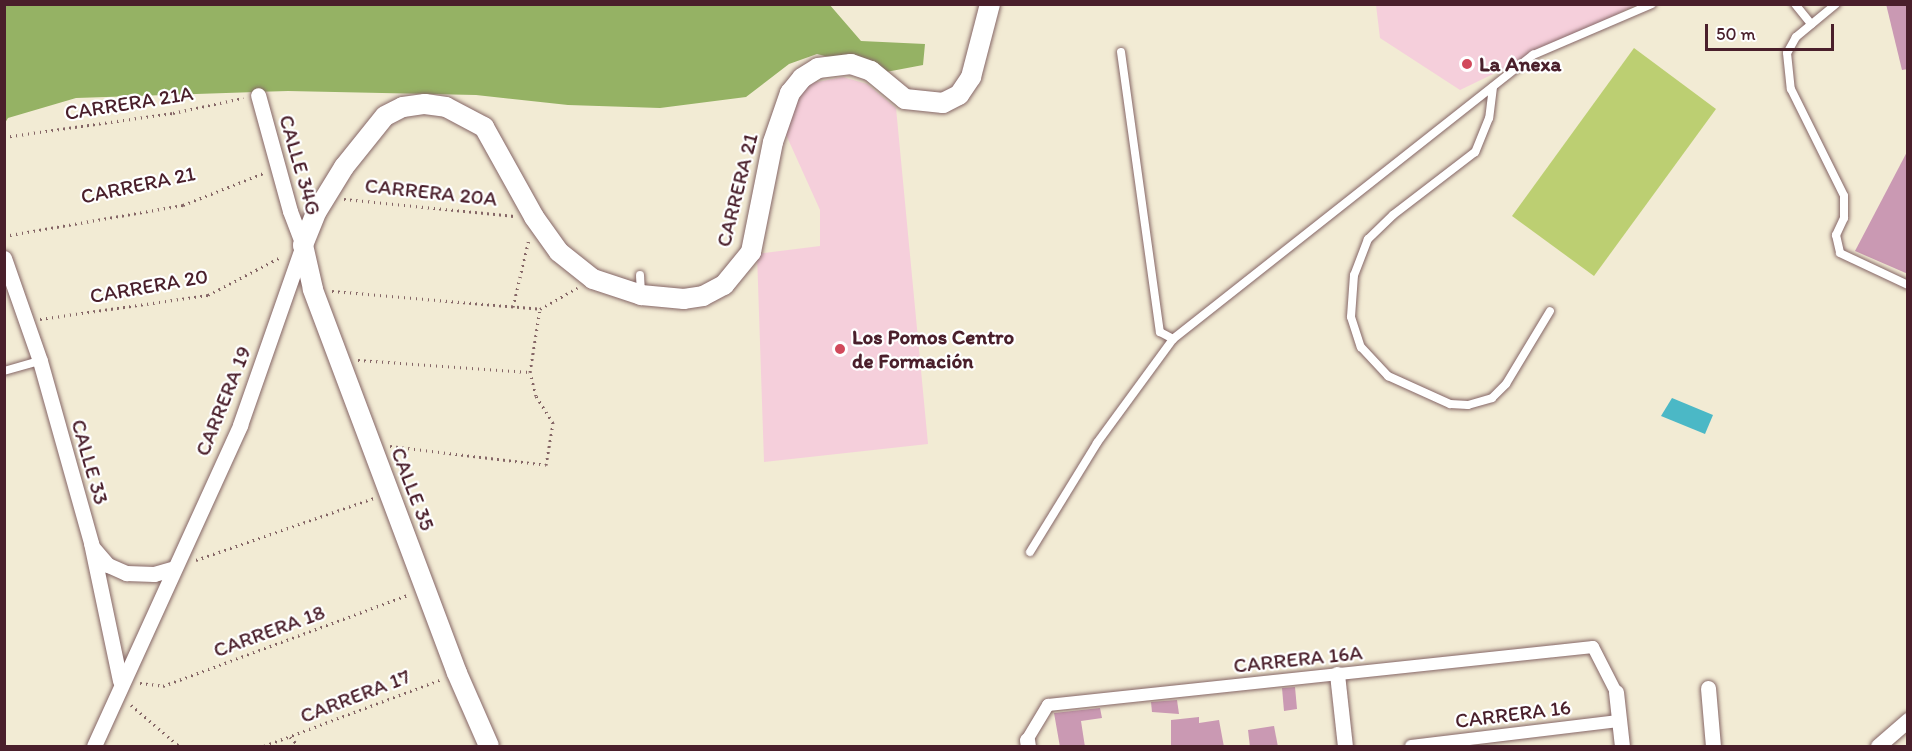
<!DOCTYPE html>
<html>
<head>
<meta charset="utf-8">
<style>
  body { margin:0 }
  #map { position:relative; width:1912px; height:751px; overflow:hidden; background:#f2ebd4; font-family:Itim,sans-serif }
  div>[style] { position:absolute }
  .built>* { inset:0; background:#f5cfdb }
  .green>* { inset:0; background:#bccf72 }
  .forest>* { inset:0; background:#95b264 }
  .water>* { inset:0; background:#4bb8c6 }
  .building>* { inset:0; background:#ca99b3 }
  .path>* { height:3px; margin-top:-1.5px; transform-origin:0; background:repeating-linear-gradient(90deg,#856666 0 1.5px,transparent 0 6px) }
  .roads { filter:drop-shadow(0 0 2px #856666) drop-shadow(0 0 2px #856666) }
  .service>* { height:8px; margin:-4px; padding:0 4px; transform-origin:4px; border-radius:4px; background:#fff }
  .pedestrian>* { height:12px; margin:-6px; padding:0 6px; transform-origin:6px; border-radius:6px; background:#fff }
  .minor>* { height:15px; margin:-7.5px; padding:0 7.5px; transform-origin:7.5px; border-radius:7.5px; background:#fff }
  .tertiary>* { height:20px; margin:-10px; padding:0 10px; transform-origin:10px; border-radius:10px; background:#fff }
  .dots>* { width:16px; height:16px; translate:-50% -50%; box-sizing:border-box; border:3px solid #fff; border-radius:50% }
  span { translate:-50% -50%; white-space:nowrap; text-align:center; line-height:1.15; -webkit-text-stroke:4.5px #fff; paint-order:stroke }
  .poi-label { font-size:21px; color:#4a1f2b; font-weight:700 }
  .left { translate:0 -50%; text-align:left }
  .street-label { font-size:21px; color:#4a1f2b }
  .frame { position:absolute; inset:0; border:6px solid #4a1f2b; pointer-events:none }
  .scale { position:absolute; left:1705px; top:24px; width:129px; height:27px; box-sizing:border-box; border:3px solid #4a1f2b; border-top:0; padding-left:8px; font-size:18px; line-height:21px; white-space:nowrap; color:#4a1f2b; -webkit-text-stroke:4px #fff; paint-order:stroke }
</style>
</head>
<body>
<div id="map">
  <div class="built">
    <i style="clip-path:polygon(1376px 5px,1636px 5px,1460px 90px,1380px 38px)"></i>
    <i style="clip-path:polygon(843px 77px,867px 84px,896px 108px,928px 444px,764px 462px,757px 254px,820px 246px,820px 210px,783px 128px,807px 84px)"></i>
  </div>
  <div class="green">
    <i style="clip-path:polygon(1634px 48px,1716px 109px,1594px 276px,1512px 216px)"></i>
  </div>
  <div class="forest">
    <i style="clip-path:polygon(829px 4px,861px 41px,925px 44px,923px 65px,886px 72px,817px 54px,789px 64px,746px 97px,660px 108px,568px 105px,476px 95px,288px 91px,76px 98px,8px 118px,5px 123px,5px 5px)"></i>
  </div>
  <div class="water">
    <i style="clip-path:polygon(1672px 398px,1713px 415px,1705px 434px,1661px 416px)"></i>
  </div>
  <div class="building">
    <i style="clip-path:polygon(1886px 4px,1908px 4px,1908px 69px,1902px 70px)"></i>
    <i style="clip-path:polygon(1908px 150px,1908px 274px,1855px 251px)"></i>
    <i style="clip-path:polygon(1295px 687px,1297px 709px,1284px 711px,1282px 688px)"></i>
    <i style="clip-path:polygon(1177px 700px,1179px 714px,1152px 712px,1151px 702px)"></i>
    <i style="clip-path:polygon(1100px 708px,1102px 718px,1081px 721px,1085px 747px,1060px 747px,1054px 713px)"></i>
    <i style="clip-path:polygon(1199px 717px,1199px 723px,1219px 720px,1224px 747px,1171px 747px,1171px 720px)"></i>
    <i style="clip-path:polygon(1274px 726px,1278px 747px,1250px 747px,1248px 730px)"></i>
  </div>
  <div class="path">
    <i style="left:4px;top:137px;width:171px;rotate:-8.1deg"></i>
    <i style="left:173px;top:113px;width:72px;rotate:-12.1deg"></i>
    <i style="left:344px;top:199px;width:171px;rotate:5.7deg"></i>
    <i style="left:4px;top:236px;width:182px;rotate:-9.8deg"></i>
    <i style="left:183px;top:205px;width:87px;rotate:-21.6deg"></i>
    <i style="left:332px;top:291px;width:209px;rotate:4.9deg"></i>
    <i style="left:513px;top:307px;width:70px;rotate:-76.8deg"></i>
    <i style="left:540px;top:309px;width:43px;rotate:-29.6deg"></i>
    <i style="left:40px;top:319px;width:170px;rotate:-8.1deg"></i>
    <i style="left:208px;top:295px;width:82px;rotate:-27.5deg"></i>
    <i style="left:358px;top:360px;width:172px;rotate:4deg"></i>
    <i style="left:390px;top:446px;width:157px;rotate:6.9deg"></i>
    <i style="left:546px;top:465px;width:43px;rotate:-80.5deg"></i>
    <i style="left:553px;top:423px;width:32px;rotate:-122deg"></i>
    <i style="left:536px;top:396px;width:25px;rotate:-104deg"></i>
    <i style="left:530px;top:372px;width:64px;rotate:-81deg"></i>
    <i style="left:196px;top:560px;width:188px;rotate:-19.2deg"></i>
    <i style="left:140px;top:683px;width:23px;rotate:7deg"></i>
    <i style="left:163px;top:686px;width:261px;rotate:-20.4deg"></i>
    <i style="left:131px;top:705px;width:63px;rotate:40.5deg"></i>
    <i style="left:290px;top:737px;width:13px;rotate:45deg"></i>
    <i style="left:264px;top:746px;width:190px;rotate:-20.6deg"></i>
  </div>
  <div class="roads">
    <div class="service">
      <i style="left:1795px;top:4px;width:26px;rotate:51deg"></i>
      <i style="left:1836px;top:4px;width:52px;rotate:140.5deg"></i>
      <i style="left:1796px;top:37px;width:18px;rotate:119deg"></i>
      <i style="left:1787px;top:53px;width:36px;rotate:84deg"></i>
      <i style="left:1791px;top:89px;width:119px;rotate:63.6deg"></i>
      <i style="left:1844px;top:196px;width:22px;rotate:90deg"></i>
      <i style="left:1844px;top:218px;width:19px;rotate:115deg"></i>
      <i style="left:1836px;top:235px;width:18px;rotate:77deg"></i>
      <i style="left:1840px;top:253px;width:75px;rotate:25.2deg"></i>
      <i style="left:1121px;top:52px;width:283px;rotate:82.1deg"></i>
      <i style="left:1160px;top:332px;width:15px;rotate:28deg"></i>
      <i style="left:1173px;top:339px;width:459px;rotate:-38.3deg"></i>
      <i style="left:1533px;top:55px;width:129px;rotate:-23.2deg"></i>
      <i style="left:1493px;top:87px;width:31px;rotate:97deg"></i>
      <i style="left:1489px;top:118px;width:37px;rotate:112deg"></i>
      <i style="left:1475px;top:152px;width:103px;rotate:142.5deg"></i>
      <i style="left:1393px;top:215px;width:35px;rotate:136deg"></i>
      <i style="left:1368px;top:239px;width:39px;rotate:111deg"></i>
      <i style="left:1354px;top:275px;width:42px;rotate:94.1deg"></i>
      <i style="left:1351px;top:317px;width:32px;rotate:72deg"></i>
      <i style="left:1361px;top:347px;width:40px;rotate:47deg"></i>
      <i style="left:1388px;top:376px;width:68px;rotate:24.3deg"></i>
      <i style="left:1450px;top:404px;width:18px;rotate:3deg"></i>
      <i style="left:1468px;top:405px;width:25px;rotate:-16deg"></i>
      <i style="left:1492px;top:398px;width:20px;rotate:-45deg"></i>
      <i style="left:1506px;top:384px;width:85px;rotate:-58.9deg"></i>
      <i style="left:640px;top:275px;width:18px;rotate:87deg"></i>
      <i style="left:4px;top:371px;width:37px;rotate:-16deg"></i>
      <i style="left:1030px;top:552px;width:128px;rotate:-58.4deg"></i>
      <i style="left:1097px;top:443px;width:129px;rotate:-53.8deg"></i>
    </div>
    <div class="pedestrian">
      <i style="left:1027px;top:740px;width:41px;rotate:-59deg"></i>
      <i style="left:1048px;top:705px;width:548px;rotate:-6.07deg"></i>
      <i style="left:1593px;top:647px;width:51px;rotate:62.9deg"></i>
      <i style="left:1411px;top:746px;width:209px;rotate:-6.9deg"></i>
    </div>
    <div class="minor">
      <i style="left:4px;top:258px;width:109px;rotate:70.7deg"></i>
      <i style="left:40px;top:361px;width:189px;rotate:74.3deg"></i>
      <i style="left:91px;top:543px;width:141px;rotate:78.1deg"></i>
      <i style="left:93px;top:548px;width:23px;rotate:49deg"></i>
      <i style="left:108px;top:565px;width:20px;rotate:24deg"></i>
      <i style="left:126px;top:573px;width:28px;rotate:2deg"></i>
      <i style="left:154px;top:574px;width:19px;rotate:-16deg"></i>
      <i style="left:1337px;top:674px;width:72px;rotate:83.7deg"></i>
      <i style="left:1708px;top:688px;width:58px;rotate:85.1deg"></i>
      <i style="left:1616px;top:692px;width:54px;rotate:83.7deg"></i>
      <i style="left:1027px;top:740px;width:6px;rotate:81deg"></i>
      <i style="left:94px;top:746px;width:353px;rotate:-65.5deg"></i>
      <i style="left:240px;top:425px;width:191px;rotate:-70.7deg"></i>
      <i style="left:303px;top:245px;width:36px;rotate:-111deg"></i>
      <i style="left:290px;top:211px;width:120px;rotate:-105.4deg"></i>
      <i style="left:1878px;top:746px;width:40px;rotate:-41deg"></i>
    </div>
    <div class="tertiary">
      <i style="left:489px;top:746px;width:80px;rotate:-113.7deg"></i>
      <i style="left:457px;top:673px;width:410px;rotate:-110.6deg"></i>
      <i style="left:313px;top:289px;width:45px;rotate:-102.8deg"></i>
      <i style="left:303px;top:245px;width:37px;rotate:-68deg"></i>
      <i style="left:317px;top:211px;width:52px;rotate:-58.5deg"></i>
      <i style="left:344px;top:167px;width:65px;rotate:-51.2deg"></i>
      <i style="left:385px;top:116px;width:20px;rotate:-27deg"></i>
      <i style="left:403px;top:107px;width:22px;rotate:-8deg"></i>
      <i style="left:425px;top:104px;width:21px;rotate:8deg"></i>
      <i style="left:446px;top:107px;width:43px;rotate:27.8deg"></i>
      <i style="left:484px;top:127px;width:103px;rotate:60.9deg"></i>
      <i style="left:534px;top:217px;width:43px;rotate:54.5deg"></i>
      <i style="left:559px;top:252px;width:43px;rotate:38.5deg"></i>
      <i style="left:593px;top:279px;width:51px;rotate:18.4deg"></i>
      <i style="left:641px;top:295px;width:43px;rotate:5.3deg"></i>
      <i style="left:684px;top:299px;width:19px;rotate:-9deg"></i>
      <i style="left:703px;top:296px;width:24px;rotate:-28deg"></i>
      <i style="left:724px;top:285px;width:43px;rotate:-50.7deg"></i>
      <i style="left:751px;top:252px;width:112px;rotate:-78.7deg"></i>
      <i style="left:773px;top:142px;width:52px;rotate:-70.9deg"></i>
      <i style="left:790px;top:93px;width:19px;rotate:-51deg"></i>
      <i style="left:802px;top:78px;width:19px;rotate:-32deg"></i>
      <i style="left:818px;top:68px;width:33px;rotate:-7deg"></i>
      <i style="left:851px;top:64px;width:21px;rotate:19deg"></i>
      <i style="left:871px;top:71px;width:44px;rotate:39.5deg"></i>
      <i style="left:905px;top:99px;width:38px;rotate:6deg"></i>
      <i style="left:943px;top:103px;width:18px;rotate:-27deg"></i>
      <i style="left:959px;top:95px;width:22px;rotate:-56deg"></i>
      <i style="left:971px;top:77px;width:75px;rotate:-75.4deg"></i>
    </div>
  </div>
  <div class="dots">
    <i style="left:1467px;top:64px;background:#d1495b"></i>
    <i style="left:840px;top:349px;background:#d1495b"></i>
  </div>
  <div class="poi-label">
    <span class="left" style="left:1479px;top:64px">La Anexa</span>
    <span class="left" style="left:852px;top:349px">Los Pomos Centro<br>de Formación</span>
  </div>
  <div class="street-label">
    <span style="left:129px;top:103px;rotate:-9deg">CARRERA 21A</span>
    <span style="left:300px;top:165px;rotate:74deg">CALLE 34G</span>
    <span style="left:138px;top:185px;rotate:-12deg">CARRERA 21</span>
    <span style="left:737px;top:190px;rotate:-76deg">CARRERA 21</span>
    <span style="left:431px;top:192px;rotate:6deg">CARRERA 20A</span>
    <span style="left:149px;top:286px;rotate:-10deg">CARRERA 20</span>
    <span style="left:223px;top:401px;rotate:-68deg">CARRERA 19</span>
    <span style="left:90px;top:462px;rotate:74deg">CALLE 33</span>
    <span style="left:413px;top:489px;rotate:69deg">CALLE 35</span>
    <span style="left:269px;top:631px;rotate:-20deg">CARRERA 18</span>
    <span style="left:1298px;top:659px;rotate:-6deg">CARRERA 16A</span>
    <span style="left:355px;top:696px;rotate:-21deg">CARRERA 17</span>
    <span style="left:1513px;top:714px;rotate:-7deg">CARRERA 16</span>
  </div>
  <div class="frame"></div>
  <div class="scale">50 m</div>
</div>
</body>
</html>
